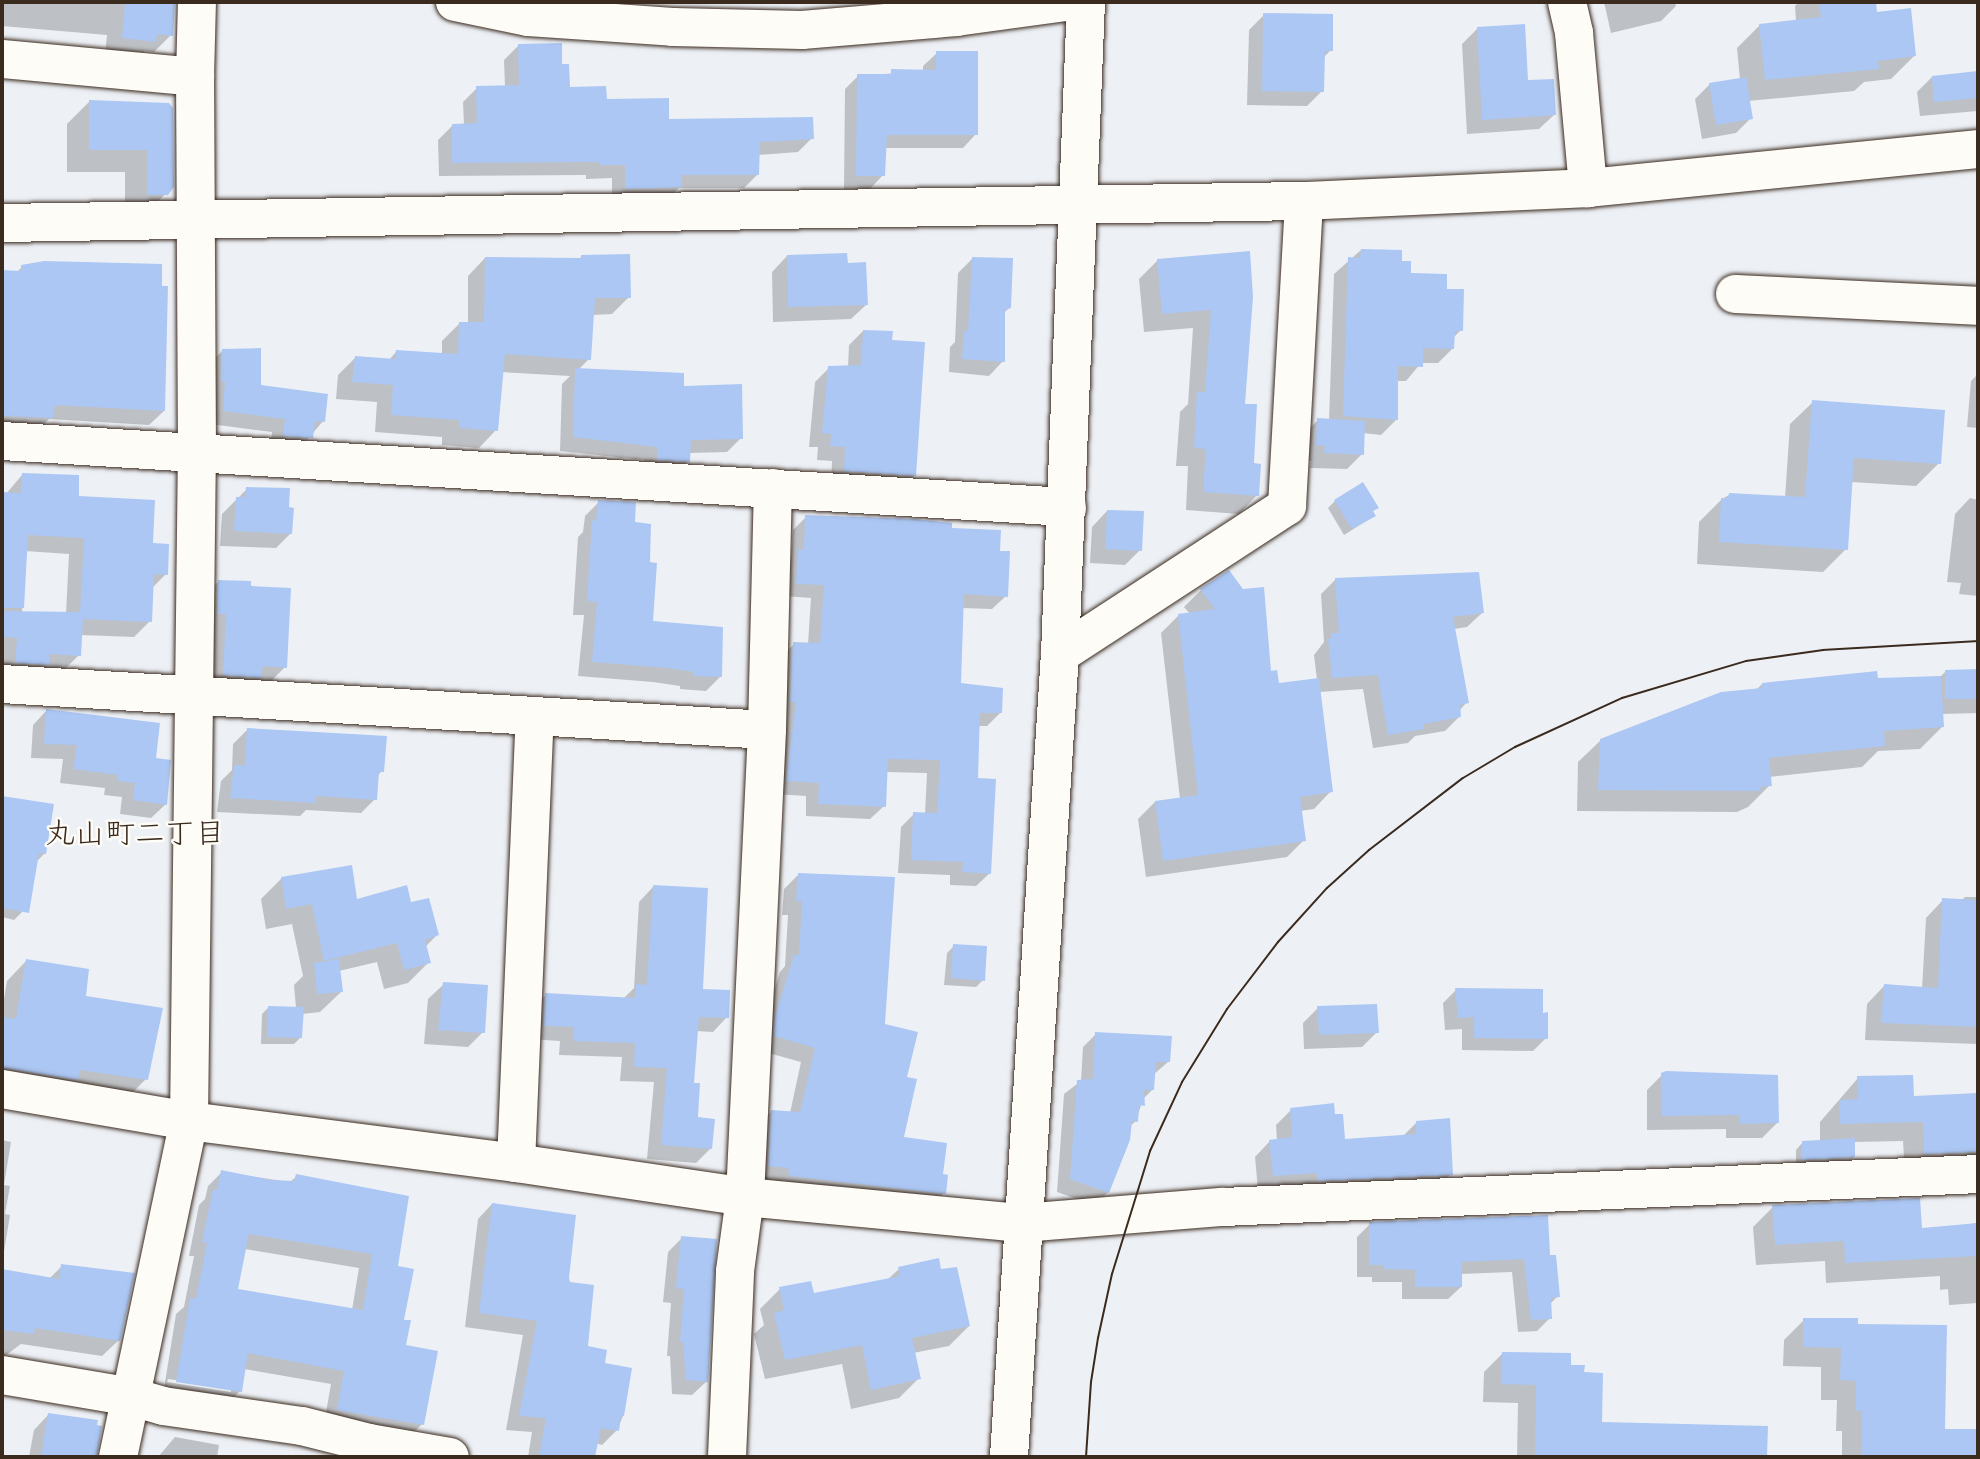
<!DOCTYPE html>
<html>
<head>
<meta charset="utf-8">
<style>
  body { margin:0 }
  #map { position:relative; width:1980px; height:1459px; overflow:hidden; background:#edf1f6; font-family:Caveat,"Klee One",sans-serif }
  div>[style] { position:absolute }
  .shadow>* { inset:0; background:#0003 }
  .building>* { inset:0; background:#acc7f4 }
  .roads { filter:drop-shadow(0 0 2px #3b2a1e) drop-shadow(0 0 2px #3b2a1e) }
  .street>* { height:38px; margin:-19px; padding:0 19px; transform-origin:19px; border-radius:19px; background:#fdfcf7 }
  .secondary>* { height:38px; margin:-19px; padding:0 19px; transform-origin:19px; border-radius:19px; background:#fdfcf7 }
  .tram>* { height:2px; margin:-1px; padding:0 1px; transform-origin:1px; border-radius:1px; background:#3b2a1e }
  span { translate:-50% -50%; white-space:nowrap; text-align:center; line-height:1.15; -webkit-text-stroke:5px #fdfcf7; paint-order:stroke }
  .neighbourhood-label { font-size:30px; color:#3b2a1e }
  .frame { position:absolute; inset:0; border:4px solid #3b2a1e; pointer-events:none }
</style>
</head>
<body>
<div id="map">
  <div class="shadow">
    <i style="clip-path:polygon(2px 2px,174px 2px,171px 35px,154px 52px,145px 51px,137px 59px,105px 55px,107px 35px,2px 26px)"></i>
    <i style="clip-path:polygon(1604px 2px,1675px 2px,1676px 6px,1661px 21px,1611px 33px)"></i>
    <i style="clip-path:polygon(1799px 2px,1874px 2px,1875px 14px,1914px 56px,1891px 79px,1864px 82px,1854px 91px,1748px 101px,1751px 118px,1736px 133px,1702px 139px,1695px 99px,1710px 84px,1740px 80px,1737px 48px,1760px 25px,1796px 21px,1795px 6px)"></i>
    <i style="clip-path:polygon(1264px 15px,1331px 50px,1323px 58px,1322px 91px,1307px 106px,1247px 105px,1249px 30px)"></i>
    <i style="clip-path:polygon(1477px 29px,1555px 114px,1539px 129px,1467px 134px,1462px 44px)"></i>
    <i style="clip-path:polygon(519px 45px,560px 65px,569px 89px,605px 101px,667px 120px,812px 138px,798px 152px,758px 155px,758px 174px,744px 188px,679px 188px,666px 201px,612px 202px,612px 178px,586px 179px,586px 175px,439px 176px,438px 140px,452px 126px,464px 125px,463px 102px,477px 88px,505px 87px,504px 60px)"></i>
    <i style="clip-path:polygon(937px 53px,976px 134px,963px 148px,885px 148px,883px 175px,870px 189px,844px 189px,845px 89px,858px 76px,923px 71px,923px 66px)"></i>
    <i style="clip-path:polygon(1978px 73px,1978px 111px,1920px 116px,1917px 92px,1932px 77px)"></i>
    <i style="clip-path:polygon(89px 102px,172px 108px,166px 193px,143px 217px,125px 217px,125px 172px,67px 172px,67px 124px)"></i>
    <i style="clip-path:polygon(1361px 250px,1400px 262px,1409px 274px,1445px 290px,1461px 330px,1453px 338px,1453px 348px,1438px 363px,1421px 363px,1406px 381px,1397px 381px,1396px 420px,1381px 435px,1363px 433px,1362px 454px,1347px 469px,1310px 468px,1311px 461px,1301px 460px,1303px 435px,1318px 420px,1329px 421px,1334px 274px)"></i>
    <i style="clip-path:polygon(1248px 253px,1243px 406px,1257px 495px,1239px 514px,1186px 510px,1188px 466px,1176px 466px,1180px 412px,1188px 404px,1193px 328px,1144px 332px,1139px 279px,1158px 260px)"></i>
    <i style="clip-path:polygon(582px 256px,629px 297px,612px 314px,592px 315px,589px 359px,578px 370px,682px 388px,741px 438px,727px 452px,689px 453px,688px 461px,674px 475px,643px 473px,644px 460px,560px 451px,562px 384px,570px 376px,501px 372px,496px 430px,479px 448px,442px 445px,442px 437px,375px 432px,377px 402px,336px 399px,338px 375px,355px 358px,388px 361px,396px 352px,442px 355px,442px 341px,460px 323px,468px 324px,468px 276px,485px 258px,578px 260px)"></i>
    <i style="clip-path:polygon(787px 256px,846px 264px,867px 304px,851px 319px,773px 322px,772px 272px)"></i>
    <i style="clip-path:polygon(972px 259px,1010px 307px,1003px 314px,1003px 361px,989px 376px,949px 372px,950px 347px,955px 342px,958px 273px)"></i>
    <i style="clip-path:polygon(22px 267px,164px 411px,149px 425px,49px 419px,37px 432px,2px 430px,2px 272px,16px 273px)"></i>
    <i style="clip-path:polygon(863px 331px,891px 342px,915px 475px,901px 489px,831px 485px,832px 461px,817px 460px,818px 447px,809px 447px,815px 382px,829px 368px,848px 367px,849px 345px)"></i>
    <i style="clip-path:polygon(222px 351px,259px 387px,323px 421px,298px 451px,270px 449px,272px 432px,210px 424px,209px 364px)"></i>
    <i style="clip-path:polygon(1978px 374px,1978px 428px,1967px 427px,1971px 381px)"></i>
    <i style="clip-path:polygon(1813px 402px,1939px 463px,1916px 486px,1851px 482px,1846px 549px,1823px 572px,1697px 564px,1699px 522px,1722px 499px,1729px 495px,1785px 498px,1790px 424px)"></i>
    <i style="clip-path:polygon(evenodd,22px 475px,77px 497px,151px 545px,166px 574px,152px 588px,150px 621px,134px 637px,81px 635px,79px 655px,63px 671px,2px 678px,2px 494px,6px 494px,22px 475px,25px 551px,69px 554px,66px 614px,22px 613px,25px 551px)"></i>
    <i style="clip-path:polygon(247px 489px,287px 509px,291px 533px,276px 548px,220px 546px,222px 514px)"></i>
    <i style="clip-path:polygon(1970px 498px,1978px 500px,1978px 596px,1959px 594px,1961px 583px,1947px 582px,1955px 514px)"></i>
    <i style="clip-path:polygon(1335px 501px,1372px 512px,1374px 516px,1344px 535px,1328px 508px)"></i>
    <i style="clip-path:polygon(599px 502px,633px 524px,648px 564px,652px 623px,720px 677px,706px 691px,680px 689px,680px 686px,653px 682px,578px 676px,584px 615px,573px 615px,578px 537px,583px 532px,585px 516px)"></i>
    <i style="clip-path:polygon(1107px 511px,1140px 550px,1125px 565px,1090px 563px,1092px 527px)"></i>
    <i style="clip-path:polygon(806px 517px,950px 529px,998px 553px,1006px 596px,992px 609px,962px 608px,959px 685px,1000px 713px,987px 726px,978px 726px,976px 779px,990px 873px,976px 886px,950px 885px,950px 875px,898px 873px,901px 827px,914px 814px,925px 814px,927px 773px,886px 772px,884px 806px,870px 819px,806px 816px,806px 796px,774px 794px,781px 657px,794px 644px,808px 644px,811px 598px,784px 596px,785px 565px,791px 559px,793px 530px)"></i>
    <i style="clip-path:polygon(1336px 579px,1482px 613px,1467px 627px,1454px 629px,1467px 702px,1459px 711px,1460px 716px,1445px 731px,1415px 736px,1408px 743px,1373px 748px,1363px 689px,1319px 692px,1331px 791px,1314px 809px,1300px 811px,1304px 840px,1287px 857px,1146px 877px,1138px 819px,1155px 802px,1180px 799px,1161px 633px,1178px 616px,1190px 614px,1184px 607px,1201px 590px,1277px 685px,1317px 680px,1314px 655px,1324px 642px,1321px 594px)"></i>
    <i style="clip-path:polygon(218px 582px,285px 667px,271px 681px,257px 680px,246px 690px,210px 688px,205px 595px)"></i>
    <i style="clip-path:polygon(1978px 671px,1978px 713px,1941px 714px,1942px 727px,1920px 749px,1878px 751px,1862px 767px,1769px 777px,1770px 785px,1748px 807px,1737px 812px,1577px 811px,1578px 762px,1601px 740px,1756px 690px,1762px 684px,1940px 677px,1945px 672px)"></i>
    <i style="clip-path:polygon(47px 710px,154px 760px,166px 804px,151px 818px,120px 814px,122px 797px,104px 795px,105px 788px,60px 783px,63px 759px,31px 758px,33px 725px)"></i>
    <i style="clip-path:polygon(247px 730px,382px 771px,377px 776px,375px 799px,361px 813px,306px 810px,300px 816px,217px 812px,221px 781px,232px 770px,233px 744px)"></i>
    <i style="clip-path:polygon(2px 797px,52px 805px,45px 853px,36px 862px,28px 906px,14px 920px,2px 917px)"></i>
    <i style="clip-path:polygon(799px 874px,883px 1025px,905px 1078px,902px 1139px,941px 1175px,944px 1193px,929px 1208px,755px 1180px,757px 1126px,772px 1111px,790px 1113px,801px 1062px,761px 1051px,761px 1033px,780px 972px,785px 966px,788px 915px,782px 915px,784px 889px)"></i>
    <i style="clip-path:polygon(282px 878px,356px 901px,410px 904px,437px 935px,425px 947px,429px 962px,408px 983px,384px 989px,377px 962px,339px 971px,341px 992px,320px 1012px,302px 1014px,301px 1037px,294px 1044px,261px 1044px,262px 1014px,269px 1007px,296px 1008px,294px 985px,303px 976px,292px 924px,266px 929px,261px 899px)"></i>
    <i style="clip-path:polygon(653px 887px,701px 990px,727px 1017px,713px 1032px,696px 1031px,692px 1085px,696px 1119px,710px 1149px,696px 1163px,647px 1159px,654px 1082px,620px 1081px,622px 1057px,559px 1055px,560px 1041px,530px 1039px,531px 1009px,546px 995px,623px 999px,634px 988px,639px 902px)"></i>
    <i style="clip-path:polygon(1965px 897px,1978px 897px,1978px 1044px,1865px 1040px,1867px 1004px,1884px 986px,1922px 989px,1926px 918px,1943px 900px,1961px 901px)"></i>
    <i style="clip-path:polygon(954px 946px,983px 980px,976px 987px,944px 985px,947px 953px)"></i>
    <i style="clip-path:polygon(27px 960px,84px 998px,146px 1079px,126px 1099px,2px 1090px,2px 1011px,7px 981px)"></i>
    <i style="clip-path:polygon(444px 984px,483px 1032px,468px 1047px,424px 1044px,428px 999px)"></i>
    <i style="clip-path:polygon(1456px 990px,1546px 1038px,1533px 1051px,1462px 1050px,1462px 1029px,1445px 1030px,1443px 1003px)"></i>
    <i style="clip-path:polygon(1318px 1008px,1377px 1032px,1362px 1047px,1304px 1049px,1303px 1023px)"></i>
    <i style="clip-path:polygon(1096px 1034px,1168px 1062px,1153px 1075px,1152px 1090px,1143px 1099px,1136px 1121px,1129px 1127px,1108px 1192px,1095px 1205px,1057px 1192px,1064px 1094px,1081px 1081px,1083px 1047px)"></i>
    <i style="clip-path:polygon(1662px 1075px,1777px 1123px,1762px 1138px,1726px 1138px,1726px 1129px,1647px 1130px,1647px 1090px)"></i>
    <i style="clip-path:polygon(1858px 1078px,1912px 1098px,1975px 1095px,1978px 1092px,1978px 1175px,1905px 1174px,1903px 1141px,1853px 1142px,1854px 1157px,1846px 1164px,1796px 1166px,1796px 1150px,1803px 1142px,1820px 1141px,1820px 1122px)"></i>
    <i style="clip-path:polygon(1291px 1110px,1333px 1116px,1343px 1141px,1402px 1137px,1417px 1122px,1451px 1174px,1436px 1190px,1258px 1190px,1255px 1157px,1270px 1141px,1277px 1141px,1276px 1125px)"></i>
    <i style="clip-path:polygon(2px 1140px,11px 1142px,4px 1185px,10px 1186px,5px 1214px,10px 1215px,2px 1264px)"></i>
    <i style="clip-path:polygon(evenodd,222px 1172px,290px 1182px,297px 1176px,396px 1268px,404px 1346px,422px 1424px,408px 1438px,324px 1424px,331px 1384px,244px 1369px,240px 1391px,226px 1405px,163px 1395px,176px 1314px,184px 1307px,194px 1256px,189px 1256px,199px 1205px,205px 1199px,208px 1186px,222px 1172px,245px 1249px,359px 1268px,352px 1310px,236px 1290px,245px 1249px,222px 1172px,168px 1379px,231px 1388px,231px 1392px,167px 1382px,168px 1379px)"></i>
    <i style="clip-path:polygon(492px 1204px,567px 1279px,586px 1348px,603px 1365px,623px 1416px,617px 1430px,602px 1445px,596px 1443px,593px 1457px,528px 1457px,532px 1432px,506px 1430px,523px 1335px,465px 1327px,478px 1219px)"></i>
    <i style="clip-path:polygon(1773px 1207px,1920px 1230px,1978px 1223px,1978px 1303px,1949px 1305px,1948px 1289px,1940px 1290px,1940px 1276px,1826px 1283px,1825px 1261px,1756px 1265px,1753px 1227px)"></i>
    <i style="clip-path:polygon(1370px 1224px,1548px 1257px,1558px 1296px,1550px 1304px,1550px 1318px,1537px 1331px,1518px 1332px,1512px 1272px,1460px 1274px,1461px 1287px,1448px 1299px,1402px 1299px,1402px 1282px,1372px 1282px,1372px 1277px,1357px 1277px,1357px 1237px)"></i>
    <i style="clip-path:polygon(682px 1238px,707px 1381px,692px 1395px,672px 1394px,670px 1356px,667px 1356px,671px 1303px,663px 1302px,668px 1252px)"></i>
    <i style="clip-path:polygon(62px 1266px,119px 1340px,102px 1356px,21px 1344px,2px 1358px,2px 1271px,49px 1279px)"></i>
    <i style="clip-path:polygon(899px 1269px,940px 1271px,969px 1326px,949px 1346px,913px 1353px,919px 1378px,899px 1398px,851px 1409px,842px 1364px,765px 1379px,754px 1334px,764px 1325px,760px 1309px,780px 1289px,813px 1295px,887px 1280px)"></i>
    <i style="clip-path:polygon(1804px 1320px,1856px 1326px,1944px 1431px,1978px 1431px,1978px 1457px,1842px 1457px,1842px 1431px,1836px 1431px,1837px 1400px,1821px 1400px,1821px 1367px,1783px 1366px,1784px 1340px)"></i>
    <i style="clip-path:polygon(1503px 1353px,1569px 1366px,1583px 1374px,1600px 1424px,1766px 1428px,1765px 1457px,1517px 1457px,1518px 1403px,1483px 1402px,1484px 1372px)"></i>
    <i style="clip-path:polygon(49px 1414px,95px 1453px,96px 1457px,29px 1457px,34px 1430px)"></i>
    <i style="clip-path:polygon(175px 1437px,219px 1445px,217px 1457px,158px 1457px)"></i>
  </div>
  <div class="building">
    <i style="clip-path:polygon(125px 2px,175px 2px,173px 36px,157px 34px,156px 42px,122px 38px)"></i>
    <i style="clip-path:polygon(1819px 2px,1876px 2px,1877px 12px,1911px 8px,1916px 56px,1878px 61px,1879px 69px,1765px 80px,1759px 24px,1821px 17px)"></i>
    <i style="clip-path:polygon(1263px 13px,1333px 14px,1333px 51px,1325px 51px,1324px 92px,1262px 91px)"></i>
    <i style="clip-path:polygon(1525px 24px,1528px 80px,1554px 79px,1556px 115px,1482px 120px,1477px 27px)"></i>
    <i style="clip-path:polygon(562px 43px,562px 64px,569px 64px,570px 87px,606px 86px,607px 99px,669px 98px,669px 119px,813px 117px,814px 139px,760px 142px,759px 175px,682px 175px,682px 187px,625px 189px,625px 165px,599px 165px,599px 162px,452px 163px,452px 124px,477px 123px,476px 86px,519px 85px,518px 44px)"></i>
    <i style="clip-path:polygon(936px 51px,978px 51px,978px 135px,887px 135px,885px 176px,856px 176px,857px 74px,891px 74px,891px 69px,936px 70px)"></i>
    <i style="clip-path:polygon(1978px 71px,1978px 98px,1934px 102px,1932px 76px)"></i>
    <i style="clip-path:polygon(1746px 77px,1753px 119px,1716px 125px,1709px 83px)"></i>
    <i style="clip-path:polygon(89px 100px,169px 103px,173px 108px,174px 187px,168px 195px,147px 195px,147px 150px,89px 150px)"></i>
    <i style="clip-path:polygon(1361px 249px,1402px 250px,1402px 261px,1411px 261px,1411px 273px,1447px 274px,1447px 289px,1464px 289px,1463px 331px,1455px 331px,1454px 349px,1423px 348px,1423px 367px,1398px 366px,1398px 420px,1343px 416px,1348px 257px,1360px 258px)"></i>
    <i style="clip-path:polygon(1250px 251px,1253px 297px,1245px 404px,1257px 404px,1254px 463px,1261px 464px,1259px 496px,1203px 492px,1206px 449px,1194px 448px,1197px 391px,1205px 392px,1211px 310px,1162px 314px,1157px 259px)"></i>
    <i style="clip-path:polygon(847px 253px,848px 263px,866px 262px,868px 305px,788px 307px,787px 255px)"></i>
    <i style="clip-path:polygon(630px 254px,631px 298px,595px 298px,591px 360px,505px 354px,498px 431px,459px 428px,459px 420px,391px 415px,393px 385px,352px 382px,355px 356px,395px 359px,396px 350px,458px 354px,459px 322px,484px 322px,485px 257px,581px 258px,581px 255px)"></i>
    <i style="clip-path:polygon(972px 257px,1013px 258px,1011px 308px,1005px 310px,1005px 362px,962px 359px,964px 331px,968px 331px)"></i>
    <i style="clip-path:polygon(44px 261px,162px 264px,162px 286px,168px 286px,165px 411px,55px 405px,53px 418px,2px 416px,2px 270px,21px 271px,21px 265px)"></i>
    <i style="clip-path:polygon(863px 330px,893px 331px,892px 340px,925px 342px,916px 476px,844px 471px,845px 447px,830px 446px,831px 434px,822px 433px,828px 366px,861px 365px)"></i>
    <i style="clip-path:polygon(261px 348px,261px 385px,328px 394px,325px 422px,315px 421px,313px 438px,283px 436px,285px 419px,223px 411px,225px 382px,221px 382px,222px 349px)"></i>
    <i style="clip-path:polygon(575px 368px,684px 373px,684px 386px,742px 384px,743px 439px,691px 440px,690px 462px,657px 460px,657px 447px,573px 437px)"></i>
    <i style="clip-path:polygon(1812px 400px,1945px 410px,1941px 464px,1854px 458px,1848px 550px,1719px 542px,1721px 498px,1728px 498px,1729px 493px,1805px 497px)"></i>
    <i style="clip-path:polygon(1317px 418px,1365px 421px,1364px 455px,1324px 453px,1325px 446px,1316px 445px)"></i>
    <i style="clip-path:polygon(22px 473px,79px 475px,79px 496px,155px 500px,153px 543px,169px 544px,168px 575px,154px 574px,152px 622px,83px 619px,81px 656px,50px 654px,49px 665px,15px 663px,17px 638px,2px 637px,2px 611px,80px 612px,84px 538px,28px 535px,24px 608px,2px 608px,2px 492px,21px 493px)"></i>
    <i style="clip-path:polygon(1363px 482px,1379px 508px,1373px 511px,1376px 516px,1352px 529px,1334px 500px)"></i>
    <i style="clip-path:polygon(246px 487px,290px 488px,289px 507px,294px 508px,292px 534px,234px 531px,236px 497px,245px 497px)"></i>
    <i style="clip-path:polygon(598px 500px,636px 502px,635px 522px,651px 524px,650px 562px,657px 563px,653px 621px,723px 627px,722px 677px,694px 676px,694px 672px,668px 668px,592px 662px,597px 602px,587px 601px,592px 521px,596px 520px)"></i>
    <i style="clip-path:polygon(1107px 510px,1144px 511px,1142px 551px,1105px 549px)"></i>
    <i style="clip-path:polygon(805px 515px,914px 519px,952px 523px,952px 528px,1001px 530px,1000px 551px,1010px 551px,1008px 597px,964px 594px,961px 683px,1003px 688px,1002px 713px,980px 713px,978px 778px,996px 779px,991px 874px,962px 872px,963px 862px,911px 860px,913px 812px,937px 813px,940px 760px,888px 759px,886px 807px,818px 804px,819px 783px,786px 781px,796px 702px,790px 702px,793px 642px,820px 643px,824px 585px,796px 584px,798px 549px,804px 550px)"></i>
    <i style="clip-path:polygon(1229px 570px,1243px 589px,1264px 587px,1271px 671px,1277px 670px,1279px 683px,1319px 678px,1333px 792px,1300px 797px,1306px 841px,1163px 861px,1155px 801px,1198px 795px,1178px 614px,1215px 609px,1200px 589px)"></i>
    <i style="clip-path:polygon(1479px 572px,1484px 613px,1453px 617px,1469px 703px,1460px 705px,1461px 717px,1424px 724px,1424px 729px,1388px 735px,1378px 675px,1332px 678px,1328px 639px,1331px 638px,1331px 633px,1339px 633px,1335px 578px)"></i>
    <i style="clip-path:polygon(218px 580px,251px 581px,251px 586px,291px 588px,287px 668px,263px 666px,261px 678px,223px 675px,226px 614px,217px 614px)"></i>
    <i style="clip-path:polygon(1978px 669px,1978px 699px,1945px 699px,1945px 670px)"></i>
    <i style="clip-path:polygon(1877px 671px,1878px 678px,1941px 676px,1944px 727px,1884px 731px,1885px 746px,1769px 758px,1772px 786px,1760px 787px,1761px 791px,1598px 790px,1600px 739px,1721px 692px,1762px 688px,1762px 683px)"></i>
    <i style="clip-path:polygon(46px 709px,160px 723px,156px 758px,171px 760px,167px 805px,133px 800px,135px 783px,117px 781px,118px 775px,73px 769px,77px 745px,44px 744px)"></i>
    <i style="clip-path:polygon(247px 728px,387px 736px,384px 772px,379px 772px,377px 800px,316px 796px,316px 803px,230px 798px,234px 765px,245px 765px)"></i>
    <i style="clip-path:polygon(2px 796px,54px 804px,46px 854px,39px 853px,29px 913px,2px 908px)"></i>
    <i style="clip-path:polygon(352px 865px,357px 899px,407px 885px,411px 902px,429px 898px,439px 935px,425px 940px,431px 963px,404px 970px,397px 943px,324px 961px,312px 904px,286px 909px,281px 877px)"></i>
    <i style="clip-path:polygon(798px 873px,895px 877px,885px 1024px,918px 1032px,907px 1077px,917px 1079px,904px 1137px,947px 1143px,943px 1174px,948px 1175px,946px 1194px,789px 1176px,788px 1168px,768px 1166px,771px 1110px,800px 1112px,815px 1048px,774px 1036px,775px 1017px,794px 955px,799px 955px,802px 901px,796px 901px)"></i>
    <i style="clip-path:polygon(653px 885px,708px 888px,703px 989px,730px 990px,729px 1018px,699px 1017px,694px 1083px,700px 1083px,698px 1117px,715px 1119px,712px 1149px,661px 1145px,667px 1068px,634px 1067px,635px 1043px,573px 1041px,574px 1027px,544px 1026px,545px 993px,635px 998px,636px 984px,647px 985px)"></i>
    <i style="clip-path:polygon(1942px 898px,1978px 900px,1978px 1027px,1881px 1023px,1884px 984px,1938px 988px)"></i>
    <i style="clip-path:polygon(953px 944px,987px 946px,985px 981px,951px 978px)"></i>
    <i style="clip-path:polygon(26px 959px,89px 969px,86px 996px,163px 1008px,148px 1080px,80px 1070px,78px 1080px,2px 1068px,2px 1017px,16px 1019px)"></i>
    <i style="clip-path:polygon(339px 959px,343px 992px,317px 994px,314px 963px)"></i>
    <i style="clip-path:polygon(443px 982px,488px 985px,485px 1033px,438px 1030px)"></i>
    <i style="clip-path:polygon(1455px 988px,1543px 989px,1543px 1013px,1548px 1012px,1548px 1039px,1474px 1038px,1474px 1017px,1458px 1018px)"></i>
    <i style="clip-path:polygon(1377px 1004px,1379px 1033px,1319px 1035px,1317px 1006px)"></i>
    <i style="clip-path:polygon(268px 1006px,304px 1007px,302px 1038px,267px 1037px)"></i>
    <i style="clip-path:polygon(1095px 1032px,1172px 1036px,1170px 1062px,1156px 1062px,1154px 1090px,1144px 1090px,1145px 1106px,1139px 1105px,1138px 1122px,1132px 1121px,1130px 1140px,1109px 1193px,1070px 1179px,1077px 1080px,1093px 1079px)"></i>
    <i style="clip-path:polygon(1666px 1071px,1778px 1075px,1779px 1123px,1740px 1124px,1740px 1115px,1662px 1116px,1661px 1073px)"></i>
    <i style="clip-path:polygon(1913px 1075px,1914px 1096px,1978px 1093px,1978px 1152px,1924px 1154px,1923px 1122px,1840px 1124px,1839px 1100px,1858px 1099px,1857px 1076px)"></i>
    <i style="clip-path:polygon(1334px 1103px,1335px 1114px,1343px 1114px,1345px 1139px,1416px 1134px,1416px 1121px,1450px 1118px,1453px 1175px,1317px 1181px,1317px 1173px,1273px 1176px,1269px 1140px,1292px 1137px,1290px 1108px)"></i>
    <i style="clip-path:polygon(1855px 1138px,1855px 1157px,1802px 1160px,1802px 1141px)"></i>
    <i style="clip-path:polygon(evenodd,221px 1170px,271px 1180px,294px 1181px,296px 1174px,409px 1196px,398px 1266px,414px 1269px,404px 1320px,411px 1320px,406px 1345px,438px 1351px,424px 1425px,337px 1410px,344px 1371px,248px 1353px,242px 1392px,176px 1382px,190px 1298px,196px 1299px,207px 1243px,202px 1242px,213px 1189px,217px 1190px,221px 1170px,249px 1234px,372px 1254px,363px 1310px,238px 1289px,249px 1234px)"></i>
    <i style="clip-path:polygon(1920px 1198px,1922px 1228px,1978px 1223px,1978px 1256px,1845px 1263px,1844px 1241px,1775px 1245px,1772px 1205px)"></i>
    <i style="clip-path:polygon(492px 1203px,576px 1215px,569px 1278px,570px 1282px,594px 1285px,588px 1346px,607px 1350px,605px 1363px,632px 1368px,624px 1416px,621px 1416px,619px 1431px,601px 1428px,595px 1457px,539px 1457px,546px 1418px,519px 1416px,537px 1321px,479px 1313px)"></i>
    <i style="clip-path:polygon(1548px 1215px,1550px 1255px,1556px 1255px,1560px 1297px,1551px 1298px,1552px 1319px,1531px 1320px,1524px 1259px,1462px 1262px,1462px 1287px,1415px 1287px,1415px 1270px,1384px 1269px,1384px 1265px,1369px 1265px,1369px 1222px)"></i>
    <i style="clip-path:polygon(681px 1236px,717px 1239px,708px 1382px,686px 1380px,683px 1342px,680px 1342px,684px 1289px,676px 1288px)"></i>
    <i style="clip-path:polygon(939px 1258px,941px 1269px,957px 1267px,970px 1326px,912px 1338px,921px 1379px,871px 1390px,862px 1345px,785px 1360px,774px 1313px,784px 1310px,779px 1287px,811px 1281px,814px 1293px,900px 1276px,898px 1267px)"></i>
    <i style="clip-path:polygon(61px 1264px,135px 1273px,120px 1341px,35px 1328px,34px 1334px,2px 1330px,2px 1269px,59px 1279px)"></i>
    <i style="clip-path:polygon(1803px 1318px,1858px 1318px,1858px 1324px,1947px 1325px,1945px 1429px,1978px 1429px,1978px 1457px,1862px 1457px,1862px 1411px,1856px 1411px,1856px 1381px,1840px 1380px,1841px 1348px,1803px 1347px)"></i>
    <i style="clip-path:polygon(1502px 1352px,1571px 1353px,1571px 1365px,1585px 1365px,1584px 1372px,1603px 1373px,1602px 1422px,1768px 1426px,1767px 1457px,1535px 1457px,1536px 1385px,1501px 1384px)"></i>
    <i style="clip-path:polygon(48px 1413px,98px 1420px,97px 1425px,102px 1426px,97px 1457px,41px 1457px)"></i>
  </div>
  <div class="roads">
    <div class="street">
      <i style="left:1567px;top:2px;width:32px;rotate:77deg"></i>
      <i style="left:1574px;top:33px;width:156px;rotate:84.8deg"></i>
      <i style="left:2px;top:59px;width:194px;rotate:5.3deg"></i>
      <i style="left:1735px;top:294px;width:243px;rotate:2.8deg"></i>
      <i style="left:2px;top:441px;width:1067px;rotate:3.55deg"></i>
      <i style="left:1060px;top:654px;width:271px;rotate:-33.1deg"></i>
      <i style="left:1287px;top:506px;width:305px;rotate:-86.8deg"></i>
      <i style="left:2px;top:684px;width:766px;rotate:3.44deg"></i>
      <i style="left:2px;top:1089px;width:190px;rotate:9.7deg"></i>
      <i style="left:189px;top:1121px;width:330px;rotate:7.3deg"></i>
      <i style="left:516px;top:1163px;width:232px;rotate:8.4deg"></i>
      <i style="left:745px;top:1197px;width:278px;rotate:5.4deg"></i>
      <i style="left:1022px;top:1223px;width:202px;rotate:-4.6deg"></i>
      <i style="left:1223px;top:1207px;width:756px;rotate:-2.5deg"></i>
      <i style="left:516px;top:1163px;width:445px;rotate:-87.6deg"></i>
      <i style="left:2px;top:1375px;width:132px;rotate:9.6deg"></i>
      <i style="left:132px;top:1397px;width:32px;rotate:16deg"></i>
      <i style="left:163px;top:1406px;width:140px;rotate:8.2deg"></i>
      <i style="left:302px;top:1426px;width:69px;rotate:14.2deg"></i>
      <i style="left:369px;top:1443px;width:82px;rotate:9.8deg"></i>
      <i style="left:118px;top:1457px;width:343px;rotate:-78.1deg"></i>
      <i style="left:189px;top:1121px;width:670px;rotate:-89.32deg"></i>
      <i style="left:197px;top:451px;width:374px;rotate:-90.3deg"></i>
      <i style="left:195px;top:77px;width:75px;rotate:-88.5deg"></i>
      <i style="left:727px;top:1457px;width:186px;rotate:-87.5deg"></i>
      <i style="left:735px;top:1271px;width:75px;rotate:-82.3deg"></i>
      <i style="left:745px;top:1197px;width:468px;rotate:-87.3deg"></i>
      <i style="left:767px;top:730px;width:242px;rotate:-88.6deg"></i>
    </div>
    <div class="secondary">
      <i style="left:455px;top:2px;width:75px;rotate:11.6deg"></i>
      <i style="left:528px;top:17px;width:145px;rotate:3.9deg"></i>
      <i style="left:673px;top:27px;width:129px;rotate:1.3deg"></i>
      <i style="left:802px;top:30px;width:155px;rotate:-4.8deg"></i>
      <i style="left:956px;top:17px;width:111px;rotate:-7.8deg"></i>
      <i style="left:2px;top:223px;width:1302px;rotate:-0.97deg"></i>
      <i style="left:1304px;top:201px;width:284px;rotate:-2.6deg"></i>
      <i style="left:1588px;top:188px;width:392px;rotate:-5.7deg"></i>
      <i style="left:1009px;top:1457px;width:805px;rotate:-86.37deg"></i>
      <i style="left:1060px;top:654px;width:653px;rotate:-87.72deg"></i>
    </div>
  </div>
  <div class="tram">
    <i style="left:1086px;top:1457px;width:75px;rotate:-86.2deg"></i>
    <i style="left:1091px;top:1382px;width:45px;rotate:-81deg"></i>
    <i style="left:1098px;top:1338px;width:66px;rotate:-77.7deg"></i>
    <i style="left:1112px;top:1274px;width:129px;rotate:-72.8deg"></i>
    <i style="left:1150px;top:1151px;width:76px;rotate:-65.1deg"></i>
    <i style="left:1182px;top:1082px;width:86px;rotate:-58.3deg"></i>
    <i style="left:1227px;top:1009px;width:84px;rotate:-52.7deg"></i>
    <i style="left:1278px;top:942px;width:73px;rotate:-47.8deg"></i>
    <i style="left:1327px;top:888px;width:57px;rotate:-42.1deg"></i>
    <i style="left:1369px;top:850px;width:118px;rotate:-37.5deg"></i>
    <i style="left:1463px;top:778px;width:61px;rotate:-30.8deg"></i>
    <i style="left:1515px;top:747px;width:118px;rotate:-24.6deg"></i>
    <i style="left:1622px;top:698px;width:129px;rotate:-16.6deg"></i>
    <i style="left:1746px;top:661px;width:78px;rotate:-8.1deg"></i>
    <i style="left:1823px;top:650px;width:155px;rotate:-3.3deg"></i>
  </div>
  <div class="neighbourhood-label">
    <span style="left:135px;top:833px">丸山町二丁目</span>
  </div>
  <div class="frame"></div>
</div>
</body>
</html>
